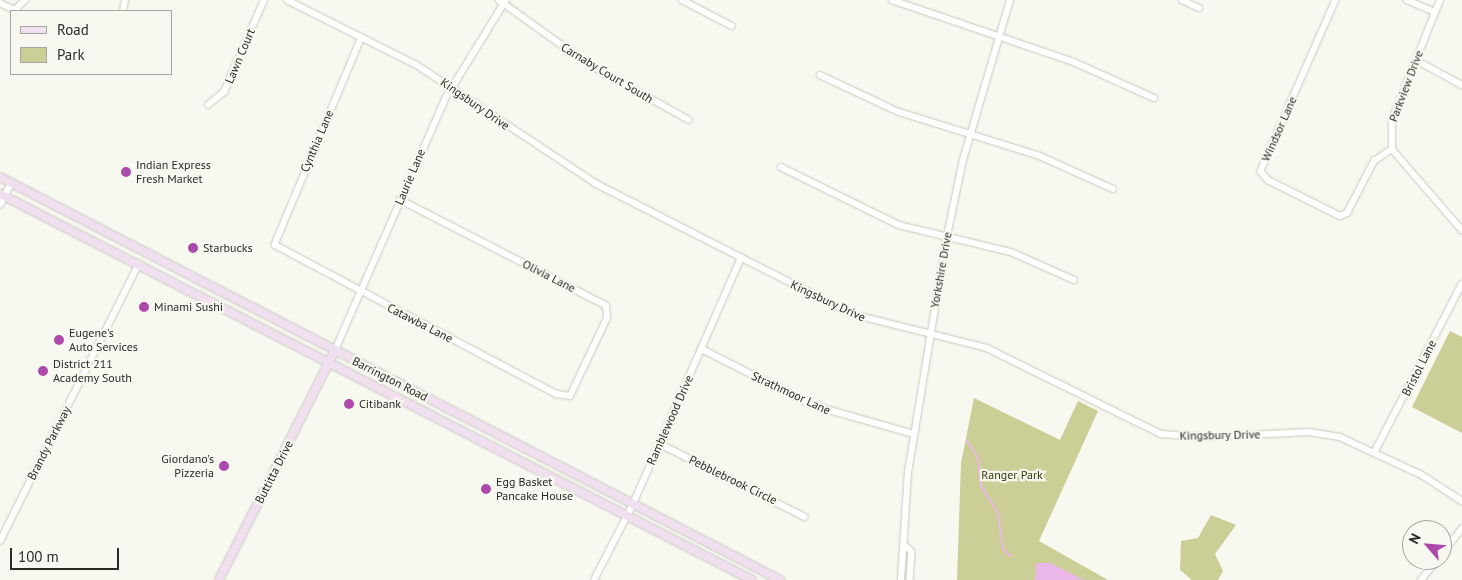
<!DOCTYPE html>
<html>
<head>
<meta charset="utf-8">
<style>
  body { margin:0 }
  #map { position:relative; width:1462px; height:580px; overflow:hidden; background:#f7f8ef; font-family:"PT Sans",sans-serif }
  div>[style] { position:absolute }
  .green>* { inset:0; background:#cbce95 }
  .water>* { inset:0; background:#eab7e8 }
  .stream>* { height:2px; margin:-1px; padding:0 1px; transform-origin:1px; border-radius:1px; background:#eab7e8 }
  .roads { filter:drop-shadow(0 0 1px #c8c9c0) drop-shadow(0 0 1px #c8c9c0) }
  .street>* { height:5.5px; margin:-2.75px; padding:0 2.75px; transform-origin:2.75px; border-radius:2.75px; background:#fff }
  .secondary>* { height:8px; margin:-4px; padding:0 4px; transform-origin:4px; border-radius:4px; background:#f0e0ef }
  .dots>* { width:14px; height:14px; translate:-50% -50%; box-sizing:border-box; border:2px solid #f7f8ef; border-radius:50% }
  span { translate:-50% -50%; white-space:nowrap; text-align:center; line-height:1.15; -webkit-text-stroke:4.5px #f7f8ef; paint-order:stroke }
  .street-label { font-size:12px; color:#2a2a27 }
  .poi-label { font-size:12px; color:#2a2a27 }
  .left { translate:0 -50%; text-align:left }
  .right { translate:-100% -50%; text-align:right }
  .park-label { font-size:12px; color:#363700 }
  .legend { position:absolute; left:10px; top:10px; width:162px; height:65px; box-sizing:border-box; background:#f7f8ef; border:1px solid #a5a69f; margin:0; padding:6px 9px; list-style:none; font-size:15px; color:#2a2a27 }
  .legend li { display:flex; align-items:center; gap:10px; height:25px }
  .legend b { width:25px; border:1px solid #a5a69f }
  .north { position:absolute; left:1402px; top:520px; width:50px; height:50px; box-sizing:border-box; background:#f7f8ef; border:1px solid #a5a69f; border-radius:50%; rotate:297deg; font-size:14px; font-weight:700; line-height:20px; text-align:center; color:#2a2a27 }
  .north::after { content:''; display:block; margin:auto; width:18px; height:22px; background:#ad48ad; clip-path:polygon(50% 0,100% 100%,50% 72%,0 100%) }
  .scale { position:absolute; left:10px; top:548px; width:109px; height:22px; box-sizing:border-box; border:2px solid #2a2a27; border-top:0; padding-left:6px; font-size:15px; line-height:18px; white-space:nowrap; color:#2a2a27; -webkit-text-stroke:4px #f7f8ef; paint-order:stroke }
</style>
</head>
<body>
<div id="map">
  <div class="green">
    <i style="clip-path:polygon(1450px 331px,1462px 337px,1462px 433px,1412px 407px)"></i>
    <i style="clip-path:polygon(974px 398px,1060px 440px,1078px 401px,1098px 411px,1039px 541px,1108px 580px,957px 580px,961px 463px)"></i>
    <i style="clip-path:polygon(1211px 515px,1236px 525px,1215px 554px,1223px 571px,1218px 580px,1192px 580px,1180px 570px,1181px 541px,1198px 538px)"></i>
  </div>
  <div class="water">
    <i style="clip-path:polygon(1036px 563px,1050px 563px,1084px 580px,1035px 580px)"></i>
  </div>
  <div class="stream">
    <i style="left:967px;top:441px;width:20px;rotate:57deg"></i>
    <i style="left:978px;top:458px;width:28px;rotate:84deg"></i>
    <i style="left:981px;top:486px;width:32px;rotate:58deg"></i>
    <i style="left:998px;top:513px;width:36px;rotate:82deg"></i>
    <i style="left:1003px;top:549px;width:11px;rotate:41deg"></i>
  </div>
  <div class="roads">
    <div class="street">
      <i style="left:287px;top:0;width:145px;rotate:26.6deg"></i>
      <i style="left:417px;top:65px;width:214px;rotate:33.5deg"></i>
      <i style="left:595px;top:183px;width:288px;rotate:27deg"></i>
      <i style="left:852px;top:314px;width:139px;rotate:14.1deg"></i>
      <i style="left:987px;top:348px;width:194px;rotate:26.3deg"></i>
      <i style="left:1161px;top:434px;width:45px;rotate:3.8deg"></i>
      <i style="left:1206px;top:437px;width:103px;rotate:-2.8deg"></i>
      <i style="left:1309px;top:432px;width:31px;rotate:9deg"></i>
      <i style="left:1340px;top:437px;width:90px;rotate:24.9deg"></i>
      <i style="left:1422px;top:475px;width:48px;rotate:33deg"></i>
      <i style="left:499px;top:0;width:110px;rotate:35.7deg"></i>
      <i style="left:588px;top:64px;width:115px;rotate:29deg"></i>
      <i style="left:682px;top:0;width:56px;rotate:27.5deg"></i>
      <i style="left:892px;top:0;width:192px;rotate:18.8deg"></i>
      <i style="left:1074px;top:62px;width:88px;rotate:24.2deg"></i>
      <i style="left:1182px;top:0;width:19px;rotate:25deg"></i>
      <i style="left:1336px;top:0;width:187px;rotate:113.7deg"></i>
      <i style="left:1261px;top:171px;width:11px;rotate:52deg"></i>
      <i style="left:1268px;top:180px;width:80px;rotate:26.6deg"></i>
      <i style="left:1340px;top:216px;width:8px;rotate:-23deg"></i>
      <i style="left:1347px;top:213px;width:59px;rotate:-62.6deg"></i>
      <i style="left:1374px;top:161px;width:22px;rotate:-34deg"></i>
      <i style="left:1392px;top:149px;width:29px;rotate:-90deg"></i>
      <i style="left:1392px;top:120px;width:129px;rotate:-68.2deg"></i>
      <i style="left:1407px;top:0;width:30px;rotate:23deg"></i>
      <i style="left:0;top:3px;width:17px;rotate:25deg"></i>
      <i style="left:15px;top:10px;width:14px;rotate:-45deg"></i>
      <i style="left:123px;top:11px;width:11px;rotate:-80deg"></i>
      <i style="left:362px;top:37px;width:225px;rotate:112.7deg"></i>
      <i style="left:275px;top:245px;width:319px;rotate:27.9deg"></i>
      <i style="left:557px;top:394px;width:13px;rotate:9deg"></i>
      <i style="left:570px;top:396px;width:86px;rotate:-64.6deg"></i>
      <i style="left:607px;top:318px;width:12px;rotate:-95deg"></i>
      <i style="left:606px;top:306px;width:232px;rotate:-152.8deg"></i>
      <i style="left:1416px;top:60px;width:52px;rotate:28.5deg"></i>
      <i style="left:820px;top:75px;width:87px;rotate:25.1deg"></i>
      <i style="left:899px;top:112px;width:148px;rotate:17.3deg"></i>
      <i style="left:1040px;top:156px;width:80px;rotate:24.3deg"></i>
      <i style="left:208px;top:105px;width:21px;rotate:-39deg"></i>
      <i style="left:224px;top:92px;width:100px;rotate:-66.5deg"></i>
      <i style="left:1392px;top:149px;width:107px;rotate:49.2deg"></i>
      <i style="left:781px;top:167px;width:131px;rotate:26.2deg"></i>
      <i style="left:899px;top:225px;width:115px;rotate:13.6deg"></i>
      <i style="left:1011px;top:252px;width:69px;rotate:24deg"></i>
      <i style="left:0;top:205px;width:25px;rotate:-63deg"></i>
      <i style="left:702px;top:349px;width:123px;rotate:27deg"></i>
      <i style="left:812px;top:405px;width:106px;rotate:15.9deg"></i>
      <i style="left:335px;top:350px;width:274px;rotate:-66.3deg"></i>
      <i style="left:445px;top:99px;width:116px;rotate:-58.4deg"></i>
      <i style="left:660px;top:444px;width:162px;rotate:26.7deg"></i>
      <i style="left:1375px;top:451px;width:188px;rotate:-62.5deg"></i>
      <i style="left:0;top:541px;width:310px;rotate:-63.4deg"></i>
      <i style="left:906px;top:546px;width:8px;rotate:45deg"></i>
      <i style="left:912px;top:552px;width:28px;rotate:94deg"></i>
      <i style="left:1442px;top:554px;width:33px;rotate:-52deg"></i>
      <i style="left:594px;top:580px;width:85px;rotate:-62.8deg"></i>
      <i style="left:633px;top:504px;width:269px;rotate:-66.3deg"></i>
      <i style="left:901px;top:580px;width:107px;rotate:-86.3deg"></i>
      <i style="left:908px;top:473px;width:240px;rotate:-80.7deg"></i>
      <i style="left:947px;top:236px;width:78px;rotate:-78.1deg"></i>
      <i style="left:963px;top:160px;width:167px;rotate:-73.6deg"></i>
      <i style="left:1421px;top:580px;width:26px;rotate:-51deg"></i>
    </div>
    <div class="secondary">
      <i style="left:0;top:177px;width:878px;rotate:27.32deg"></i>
      <i style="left:0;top:194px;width:845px;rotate:27.17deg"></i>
      <i style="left:219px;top:580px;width:258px;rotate:-63.2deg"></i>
    </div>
  </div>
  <div class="dots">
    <i style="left:126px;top:172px;background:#ad48ad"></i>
    <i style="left:193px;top:248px;background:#ad48ad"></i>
    <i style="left:144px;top:307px;background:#ad48ad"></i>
    <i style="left:59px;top:340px;background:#ad48ad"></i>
    <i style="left:43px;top:371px;background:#ad48ad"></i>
    <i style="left:349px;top:404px;background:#ad48ad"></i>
    <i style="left:224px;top:466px;background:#ad48ad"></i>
    <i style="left:486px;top:489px;background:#ad48ad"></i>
  </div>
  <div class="street-label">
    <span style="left:240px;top:56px;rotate:-67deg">Lawn Court</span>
    <span style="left:607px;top:73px;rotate:31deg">Carnaby Court South</span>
    <span style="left:1406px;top:86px;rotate:-69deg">Parkview Drive</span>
    <span style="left:475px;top:104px;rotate:35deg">Kingsbury Drive</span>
    <span style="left:1279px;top:129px;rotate:-66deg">Windsor Lane</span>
    <span style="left:317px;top:141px;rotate:-67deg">Cynthia Lane</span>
    <span style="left:410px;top:177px;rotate:-67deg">Laurie Lane</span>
    <span style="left:941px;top:270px;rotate:-80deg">Yorkshire Drive</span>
    <span style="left:549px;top:276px;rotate:27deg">Olivia Lane</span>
    <span style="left:828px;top:301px;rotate:25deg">Kingsbury Drive</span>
    <span style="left:420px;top:323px;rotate:27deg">Catawba Lane</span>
    <span style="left:1419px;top:368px;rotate:-63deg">Bristol Lane</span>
    <span style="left:390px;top:379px;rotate:27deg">Barrington Road</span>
    <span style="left:791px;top:393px;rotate:25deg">Strathmoor Lane</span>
    <span style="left:670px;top:420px;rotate:-66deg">Ramblewood Drive</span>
    <span style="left:1220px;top:435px;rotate:-1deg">Kingsbury Drive</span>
    <span style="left:49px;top:443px;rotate:-63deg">Brandy Parkway</span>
    <span style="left:274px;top:472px;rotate:-63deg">Buttitta Drive</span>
    <span style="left:733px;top:480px;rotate:26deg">Pebblebrook Circle</span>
  </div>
  <div class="poi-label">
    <span class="left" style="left:136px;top:172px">Indian Express<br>Fresh Market</span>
    <span class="left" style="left:203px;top:248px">Starbucks</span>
    <span class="left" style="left:154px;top:307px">Minami Sushi</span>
    <span class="left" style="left:69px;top:340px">Eugene's<br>Auto Services</span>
    <span class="left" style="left:53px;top:371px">District 211<br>Academy South</span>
    <span class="left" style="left:359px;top:404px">Citibank</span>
    <span class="right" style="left:214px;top:466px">Giordano's<br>Pizzeria</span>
    <span class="left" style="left:496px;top:489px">Egg Basket<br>Pancake House</span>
  </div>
  <div class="park-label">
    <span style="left:1012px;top:475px">Ranger Park</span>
  </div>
  <ul class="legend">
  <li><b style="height:6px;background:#f0e0ef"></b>Road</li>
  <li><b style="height:14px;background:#cbce95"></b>Park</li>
  </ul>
  <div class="north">N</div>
  <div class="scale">100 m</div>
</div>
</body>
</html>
